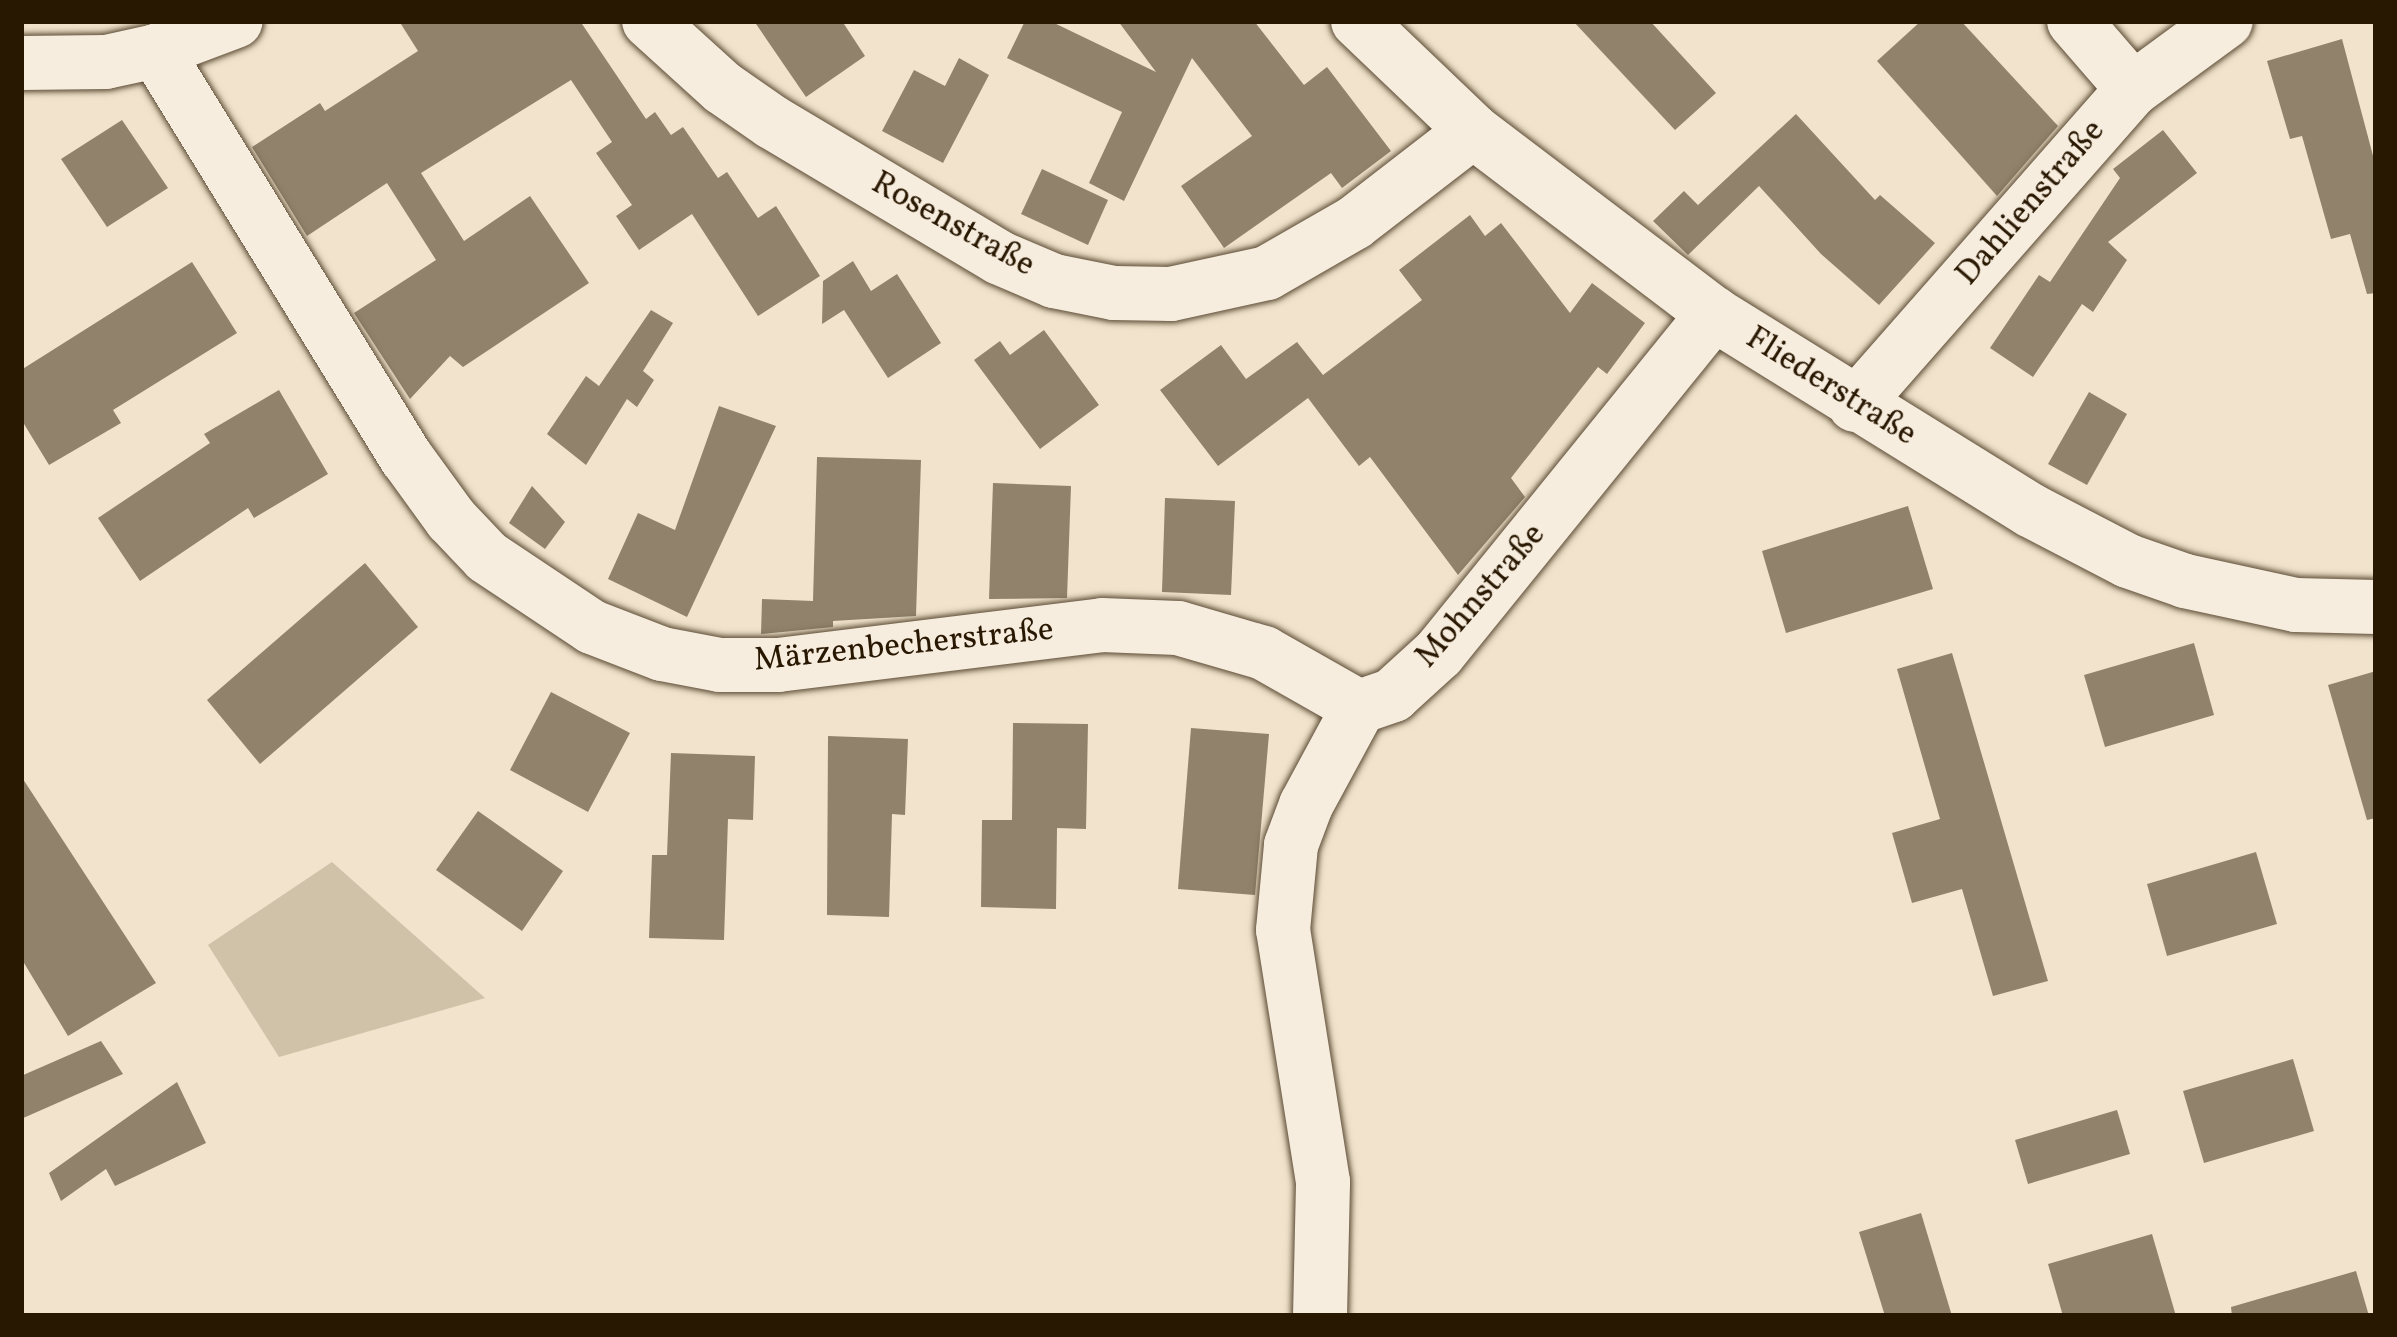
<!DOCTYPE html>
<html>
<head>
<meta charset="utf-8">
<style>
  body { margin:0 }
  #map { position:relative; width:2397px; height:1337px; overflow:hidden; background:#f2e4cc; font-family:Vollkorn,serif }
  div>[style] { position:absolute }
  .green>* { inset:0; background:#d0c1a9 }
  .building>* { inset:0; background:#91826b }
  .roads { filter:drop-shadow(0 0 3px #5a4a34) drop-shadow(0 0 3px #5a4a34) }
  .minor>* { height:54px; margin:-27px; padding:0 27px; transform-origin:27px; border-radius:27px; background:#f7edde }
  span { translate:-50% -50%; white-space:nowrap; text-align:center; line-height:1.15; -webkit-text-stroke:9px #f7edde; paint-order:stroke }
  .street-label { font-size:33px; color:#281701 }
  .frame { position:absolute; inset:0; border:24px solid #281701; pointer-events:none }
</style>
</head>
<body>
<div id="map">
  <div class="green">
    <i style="clip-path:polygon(332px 862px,485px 998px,279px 1057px,208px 945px)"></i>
  </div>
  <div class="building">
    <i style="clip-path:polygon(399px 21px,580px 21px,646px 119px,655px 112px,671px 135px,683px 127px,718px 178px,727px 172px,758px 218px,776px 206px,820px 276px,758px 316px,692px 214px,639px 250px,616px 216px,632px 205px,596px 153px,612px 142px,571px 80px,421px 173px,464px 241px,530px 196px,589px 283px,463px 367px,450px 356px,410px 399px,354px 313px,436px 260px,387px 183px,307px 236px,252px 147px,320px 103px,325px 111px,418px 51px)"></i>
    <i style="clip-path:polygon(754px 21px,842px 21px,865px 56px,806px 97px)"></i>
    <i style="clip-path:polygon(1025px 21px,1050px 21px,1156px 72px,1118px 21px,1254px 21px,1304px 85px,1327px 67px,1391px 151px,1342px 188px,1331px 173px,1224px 248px,1181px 186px,1252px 136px,1192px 58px,1124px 201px,1089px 183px,1122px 112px,1007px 58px)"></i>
    <i style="clip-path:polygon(1573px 21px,1650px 21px,1716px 93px,1675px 130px)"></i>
    <i style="clip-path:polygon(1921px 21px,1961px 21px,2058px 126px,1997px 196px,1877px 61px)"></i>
    <i style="clip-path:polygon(2342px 39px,2376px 167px,2376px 293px,2367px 294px,2350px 234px,2331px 239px,2302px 136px,2290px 139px,2267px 61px)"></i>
    <i style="clip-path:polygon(959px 58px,989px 75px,943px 163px,882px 131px,914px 70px,945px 86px)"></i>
    <i style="clip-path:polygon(1796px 114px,1875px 200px,1880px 195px,1935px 243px,1879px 305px,1821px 254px,1759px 186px,1688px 255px,1653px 221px,1684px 191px,1698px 205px)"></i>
    <i style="clip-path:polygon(122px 120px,168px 188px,107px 227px,61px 159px)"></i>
    <i style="clip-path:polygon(2163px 130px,2197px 173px,2108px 242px,2127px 260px,2093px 312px,2082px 304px,2033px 377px,1990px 348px,2039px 275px,2050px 282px,2120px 178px,2113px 169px)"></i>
    <i style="clip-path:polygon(1042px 169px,1108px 200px,1088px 245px,1021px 214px)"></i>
    <i style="clip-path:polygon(1470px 215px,1485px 236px,1501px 223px,1570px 313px,1592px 283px,1645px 323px,1607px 374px,1598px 367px,1511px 478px,1525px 497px,1458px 575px,1370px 457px,1359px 466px,1308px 398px,1218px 466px,1160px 390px,1221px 345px,1246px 379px,1297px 342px,1323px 375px,1422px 300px,1399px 270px)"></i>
    <i style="clip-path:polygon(853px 261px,871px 291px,897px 274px,941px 343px,888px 378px,844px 310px,822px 324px,823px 281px)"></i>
    <i style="clip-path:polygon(192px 262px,237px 333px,113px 410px,121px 423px,49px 465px,21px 419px,21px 370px)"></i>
    <i style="clip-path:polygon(651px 310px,673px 323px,643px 371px,654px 380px,637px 407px,627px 399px,586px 465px,547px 434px,586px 376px,599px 386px)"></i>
    <i style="clip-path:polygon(1044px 330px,1099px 405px,1040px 449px,974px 360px,1000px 341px,1010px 355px)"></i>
    <i style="clip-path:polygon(279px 390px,328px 474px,254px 518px,248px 508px,140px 581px,98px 518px,210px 443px,204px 434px)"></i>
    <i style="clip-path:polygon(2089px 392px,2127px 414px,2087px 485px,2048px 464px)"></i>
    <i style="clip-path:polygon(719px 406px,776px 426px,687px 617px,608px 579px,638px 513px,675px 530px)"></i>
    <i style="clip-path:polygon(817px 457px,921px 460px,916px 616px,833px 621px,833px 627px,761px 634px,762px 599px,813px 601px)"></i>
    <i style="clip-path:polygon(993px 483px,1071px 486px,1067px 598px,989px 599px)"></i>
    <i style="clip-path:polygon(532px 486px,565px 522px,545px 549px,509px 523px)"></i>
    <i style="clip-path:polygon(1165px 498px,1235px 501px,1231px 595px,1162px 592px)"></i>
    <i style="clip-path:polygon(1908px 506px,1933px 589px,1786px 633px,1762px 551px)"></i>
    <i style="clip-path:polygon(365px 563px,418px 627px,260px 764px,207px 700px)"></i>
    <i style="clip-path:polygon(2194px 643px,2214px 715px,2105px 747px,2084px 675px)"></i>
    <i style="clip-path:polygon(1952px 653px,2048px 981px,1993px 996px,1962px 889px,1912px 903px,1892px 833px,1940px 819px,1897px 669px)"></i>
    <i style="clip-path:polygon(2376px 671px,2376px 818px,2367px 820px,2328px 685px)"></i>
    <i style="clip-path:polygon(551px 692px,630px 733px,588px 812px,510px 770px)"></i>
    <i style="clip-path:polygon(1013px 723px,1088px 724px,1086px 829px,1057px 828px,1056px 909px,981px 907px,982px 820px,1012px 820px)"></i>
    <i style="clip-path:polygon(1191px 728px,1269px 734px,1255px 895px,1178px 889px)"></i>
    <i style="clip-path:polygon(828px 736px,908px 739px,905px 815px,892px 814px,889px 917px,827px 915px)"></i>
    <i style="clip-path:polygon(671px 753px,755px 756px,753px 820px,728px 819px,724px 940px,649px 938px,652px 855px,667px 855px)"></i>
    <i style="clip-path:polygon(21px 776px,156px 983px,68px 1036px,21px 958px)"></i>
    <i style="clip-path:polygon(478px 811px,563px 871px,522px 931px,436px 870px)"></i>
    <i style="clip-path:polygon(2256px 852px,2277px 924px,2167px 956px,2147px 884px)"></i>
    <i style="clip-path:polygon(101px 1041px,123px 1074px,21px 1119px,21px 1076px)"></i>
    <i style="clip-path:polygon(2293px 1059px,2314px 1131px,2204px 1163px,2183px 1091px)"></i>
    <i style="clip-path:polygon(177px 1082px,206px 1143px,115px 1186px,106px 1169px,61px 1201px,49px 1173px)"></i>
    <i style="clip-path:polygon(2117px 1110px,2130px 1154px,2028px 1184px,2015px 1140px)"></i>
    <i style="clip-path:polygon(1921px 1213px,1952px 1316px,1885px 1316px,1859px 1232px)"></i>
    <i style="clip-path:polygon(2152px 1234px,2176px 1316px,2063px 1316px,2048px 1264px)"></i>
    <i style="clip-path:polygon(2356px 1271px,2369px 1316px,2232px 1316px,2231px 1307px)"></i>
  </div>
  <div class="roads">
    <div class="minor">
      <i style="left:649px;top:21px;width:100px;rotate:42.2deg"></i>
      <i style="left:723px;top:88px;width:60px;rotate:34.8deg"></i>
      <i style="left:772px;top:122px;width:265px;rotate:30.8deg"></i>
      <i style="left:1000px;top:258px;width:59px;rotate:23.1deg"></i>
      <i style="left:1054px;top:281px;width:61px;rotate:11.3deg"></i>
      <i style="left:1114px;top:293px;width:57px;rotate:1deg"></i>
      <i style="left:1171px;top:294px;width:98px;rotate:-12.3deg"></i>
      <i style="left:1267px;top:273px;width:100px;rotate:-29.9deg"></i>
      <i style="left:1354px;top:223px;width:150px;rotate:-37.7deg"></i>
      <i style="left:1358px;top:21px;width:159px;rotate:43.7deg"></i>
      <i style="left:1473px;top:131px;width:303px;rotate:37.2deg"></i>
      <i style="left:1714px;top:314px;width:372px;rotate:31.8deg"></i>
      <i style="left:2030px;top:510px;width:110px;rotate:27.5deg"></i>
      <i style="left:2128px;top:561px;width:60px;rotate:19.3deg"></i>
      <i style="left:2185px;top:581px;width:114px;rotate:12.2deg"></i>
      <i style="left:2296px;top:605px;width:80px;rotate:1.4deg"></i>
      <i style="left:2074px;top:21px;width:90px;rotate:49.1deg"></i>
      <i style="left:156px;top:51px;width:477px;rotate:58.4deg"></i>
      <i style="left:406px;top:457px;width:77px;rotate:54deg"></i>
      <i style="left:451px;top:519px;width:52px;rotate:46.5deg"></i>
      <i style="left:487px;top:557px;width:126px;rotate:33.7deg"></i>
      <i style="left:592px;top:627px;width:75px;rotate:21.1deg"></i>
      <i style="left:662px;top:654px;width:59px;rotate:10.7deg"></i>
      <i style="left:720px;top:665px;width:58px"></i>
      <i style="left:778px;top:665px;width:326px;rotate:-7deg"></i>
      <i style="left:1102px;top:625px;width:76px;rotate:2.3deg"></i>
      <i style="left:1178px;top:628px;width:90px;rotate:16.2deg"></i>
      <i style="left:1264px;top:653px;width:109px;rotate:29.6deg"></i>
      <i style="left:21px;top:63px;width:85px;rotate:-0.7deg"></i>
      <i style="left:106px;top:62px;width:51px;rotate:-12.4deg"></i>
      <i style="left:156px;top:51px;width:85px;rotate:-20.6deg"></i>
      <i style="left:1855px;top:405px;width:421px;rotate:-48.7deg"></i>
      <i style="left:2133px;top:89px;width:115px;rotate:-36.2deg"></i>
      <i style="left:1320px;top:1316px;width:134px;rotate:-88.7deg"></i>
      <i style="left:1323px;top:1182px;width:255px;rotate:-99deg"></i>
      <i style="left:1283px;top:930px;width:85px;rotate:-84.6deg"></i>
      <i style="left:1291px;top:845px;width:43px;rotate:-69.4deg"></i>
      <i style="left:1306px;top:805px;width:111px;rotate:-61.6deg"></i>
      <i style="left:1359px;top:707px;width:36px;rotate:-19deg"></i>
      <i style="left:1393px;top:695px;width:62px;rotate:-42.4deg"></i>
      <i style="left:1439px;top:653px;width:437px;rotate:-51deg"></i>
    </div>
  </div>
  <div class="street-label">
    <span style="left:2032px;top:204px;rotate:-49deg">Dahlienstraße</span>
    <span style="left:952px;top:226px;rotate:29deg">Rosenstraße</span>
    <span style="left:1830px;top:388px;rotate:32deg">Fliederstraße</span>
    <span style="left:1482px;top:597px;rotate:-49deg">Mohnstraße</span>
    <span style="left:904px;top:647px;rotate:-6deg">Märzenbecherstraße</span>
  </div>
  <div class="frame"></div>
</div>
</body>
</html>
